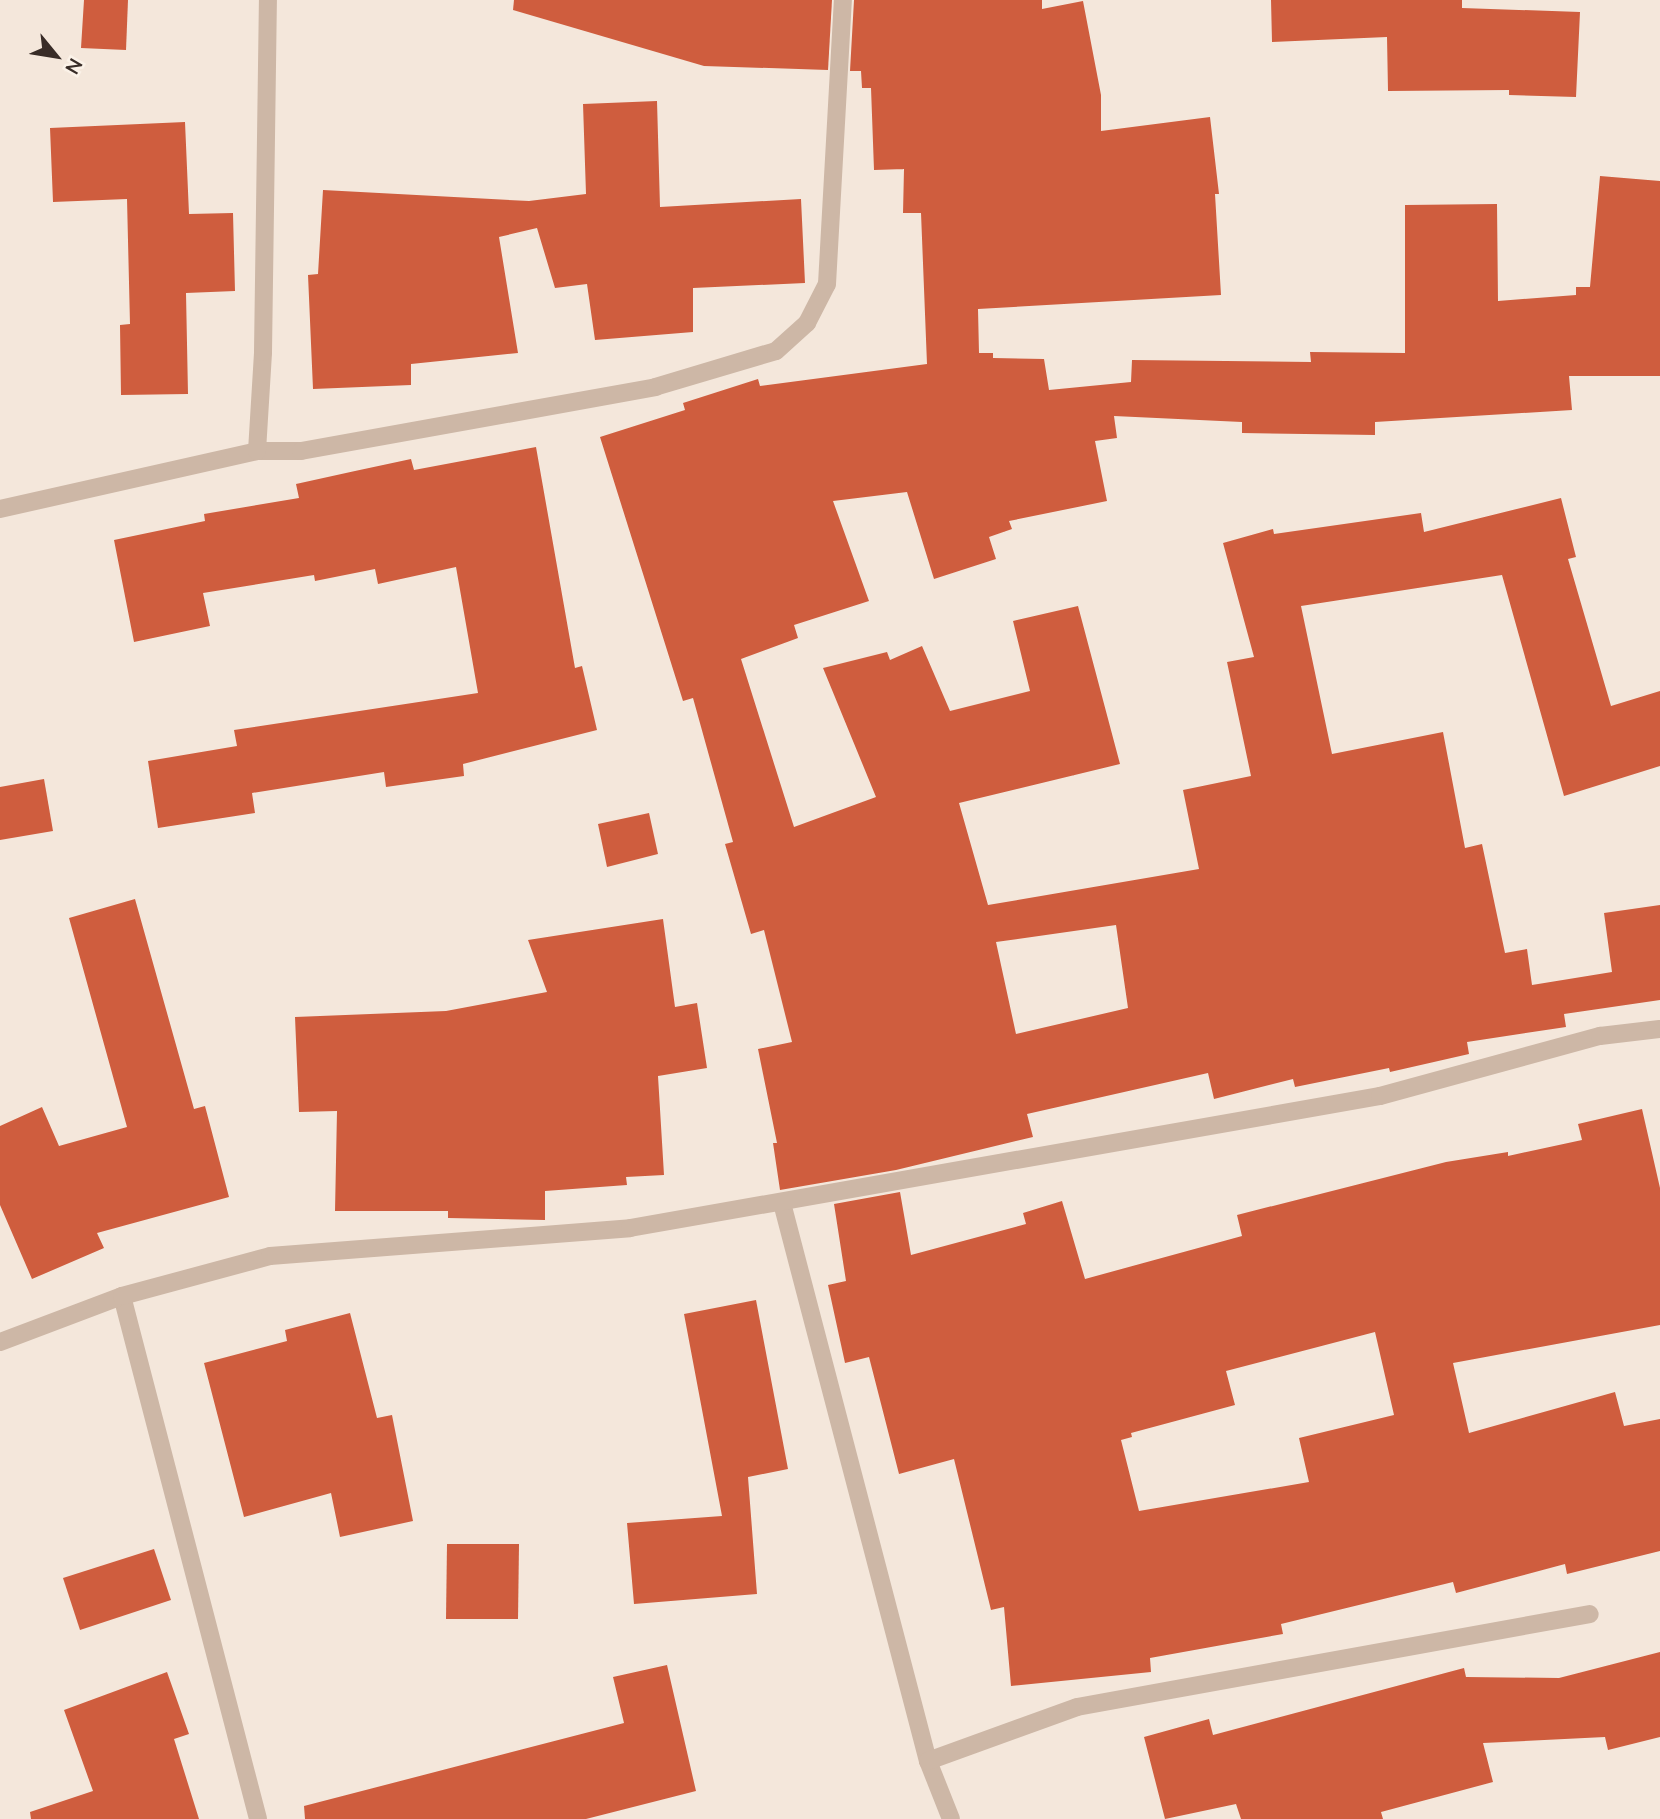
<!DOCTYPE html>
<html>
<head>
<meta charset="utf-8">
<style>
  body { margin:0 }
  #map { position:relative; width:1660px; height:1819px; overflow:hidden; background:#f4e7db; font-family:Mulish,sans-serif }
  div>[style] { position:absolute }
  .building>* { inset:0; background:#cf5d3e }
  .street>* { height:18px; margin:-9px; padding:0 9px; transform-origin:9px; border-radius:9px; background:#cdb7a6 }
  span { translate:-50% -50%; white-space:nowrap; text-align:center; line-height:1.15; -webkit-text-stroke:5px #fbf2e8; paint-order:stroke }
  .north { position:absolute; left:21px; top:21px; width:70px; height:70px; -webkit-text-stroke:5px #fbf2e8; paint-order:stroke; rotate:120deg; font-size:19px; font-weight:700; line-height:28px; text-align:center; color:#382c27 }
  .north::after { content:''; display:block; margin:auto; width:24px; height:32px; background:#382c27; clip-path:polygon(50% 0,100% 100%,50% 72%,0 100%) }
</style>
</head>
<body>
<div id="map">
  <div class="building">
    <i style="clip-path:polygon(84px 0,128px 0,126px 50px,81px 48px)"></i>
    <i style="clip-path:polygon(514px 0,832px 0,828px 70px,704px 66px,513px 10px)"></i>
    <i style="clip-path:polygon(evenodd,854px 0,1042px 0,1042px 9px,1083px 1px,1101px 95px,1101px 131px,1210px 117px,1219px 194px,1215px 194px,1221px 295px,978px 309px,979px 353px,993px 353px,993px 358px,1044px 359px,1049px 390px,1131px 382px,1132px 360px,1311px 362px,1310px 352px,1405px 353px,1405px 205px,1497px 204px,1498px 301px,1576px 295px,1576px 287px,1590px 287px,1600px 176px,1660px 181px,1660px 376px,1569px 376px,1572px 410px,1375px 422px,1375px 435px,1242px 433px,1242px 422px,1114px 416px,1117px 438px,1095px 441px,1107px 501px,1009px 521px,1012px 529px,989px 537px,996px 559px,934px 579px,907px 492px,833px 501px,869px 601px,794px 625px,798px 638px,741px 659px,794px 827px,876px 797px,823px 668px,887px 652px,890px 660px,922px 646px,950px 711px,1030px 691px,1013px 621px,1078px 606px,1120px 764px,959px 803px,988px 905px,1199px 869px,1183px 790px,1251px 776px,1227px 662px,1254px 657px,1223px 543px,1273px 529px,1274px 534px,1421px 513px,1424px 532px,1561px 498px,1576px 557px,1568px 559px,1611px 706px,1660px 691px,1660px 766px,1564px 796px,1502px 575px,1301px 606px,1332px 754px,1443px 732px,1465px 848px,1482px 844px,1505px 953px,1527px 949px,1532px 985px,1612px 972px,1604px 913px,1660px 905px,1660px 1000px,1564px 1014px,1566px 1027px,1467px 1042px,1469px 1054px,1390px 1072px,1389px 1068px,1295px 1087px,1293px 1079px,1214px 1099px,1208px 1073px,1027px 1114px,1033px 1137px,896px 1170px,780px 1190px,773px 1143px,777px 1143px,758px 1049px,792px 1042px,764px 930px,751px 934px,725px 844px,733px 842px,693px 698px,683px 701px,600px 437px,685px 410px,683px 403px,758px 379px,760px 386px,927px 364px,921px 213px,903px 213px,904px 169px,874px 170px,871px 88px,862px 88px,861px 71px,850px 71px,854px 0,1116px 925px,1128px 1008px,1016px 1034px,996px 942px,1116px 925px)"></i>
    <i style="clip-path:polygon(1271px 0,1462px 0,1462px 8px,1580px 12px,1576px 97px,1509px 95px,1509px 90px,1388px 91px,1387px 37px,1272px 42px)"></i>
    <i style="clip-path:polygon(657px 101px,660px 207px,801px 199px,805px 283px,693px 288px,693px 332px,595px 340px,587px 284px,555px 288px,537px 228px,499px 237px,518px 353px,411px 364px,411px 385px,313px 389px,308px 275px,318px 274px,323px 190px,529px 201px,586px 194px,583px 104px)"></i>
    <i style="clip-path:polygon(185px 122px,189px 214px,233px 213px,235px 291px,186px 293px,188px 394px,121px 395px,120px 325px,130px 324px,127px 199px,53px 202px,50px 128px)"></i>
    <i style="clip-path:polygon(536px 447px,575px 668px,582px 666px,597px 730px,463px 764px,464px 776px,386px 787px,384px 772px,252px 793px,255px 813px,158px 828px,148px 761px,237px 746px,234px 730px,478px 693px,456px 567px,378px 584px,375px 569px,315px 581px,314px 575px,203px 593px,210px 626px,134px 642px,114px 540px,205px 521px,204px 514px,299px 498px,296px 484px,355px 471px,411px 459px,414px 470px)"></i>
    <i style="clip-path:polygon(44px 779px,53px 831px,0 840px,0 787px)"></i>
    <i style="clip-path:polygon(649px 813px,658px 854px,607px 867px,598px 824px)"></i>
    <i style="clip-path:polygon(135px 899px,194px 1109px,205px 1106px,229px 1197px,97px 1233px,104px 1248px,32px 1279px,0 1205px,0 1126px,42px 1107px,59px 1146px,127px 1127px,69px 918px)"></i>
    <i style="clip-path:polygon(663px 919px,675px 1007px,697px 1003px,707px 1068px,658px 1076px,664px 1175px,626px 1177px,627px 1185px,545px 1191px,545px 1220px,448px 1218px,448px 1211px,335px 1211px,337px 1111px,299px 1112px,295px 1017px,446px 1011px,547px 992px,528px 940px)"></i>
    <i style="clip-path:polygon(evenodd,1642px 1109px,1660px 1188px,1660px 1325px,1453px 1363px,1469px 1433px,1615px 1392px,1624px 1426px,1660px 1419px,1660px 1551px,1567px 1574px,1565px 1564px,1456px 1593px,1453px 1582px,1281px 1624px,1283px 1634px,1150px 1658px,1151px 1672px,1011px 1686px,1004px 1607px,991px 1610px,954px 1459px,899px 1474px,869px 1357px,845px 1363px,828px 1285px,846px 1281px,834px 1204px,900px 1192px,911px 1255px,1026px 1224px,1023px 1213px,1062px 1201px,1085px 1279px,1242px 1236px,1237px 1215px,1446px 1162px,1508px 1152px,1508px 1156px,1582px 1140px,1578px 1124px,1642px 1109px,1375px 1332px,1394px 1415px,1299px 1438px,1309px 1482px,1139px 1511px,1121px 1440px,1132px 1437px,1131px 1433px,1235px 1405px,1226px 1371px,1375px 1332px)"></i>
    <i style="clip-path:polygon(756px 1300px,788px 1469px,748px 1477px,757px 1594px,634px 1604px,627px 1523px,722px 1516px,684px 1314px)"></i>
    <i style="clip-path:polygon(350px 1313px,377px 1418px,392px 1415px,413px 1521px,340px 1537px,331px 1493px,244px 1517px,204px 1363px,287px 1341px,285px 1330px)"></i>
    <i style="clip-path:polygon(447px 1544px,519px 1544px,518px 1619px,446px 1619px)"></i>
    <i style="clip-path:polygon(154px 1549px,171px 1600px,80px 1630px,63px 1578px)"></i>
    <i style="clip-path:polygon(1660px 1652px,1660px 1737px,1608px 1750px,1605px 1737px,1483px 1743px,1493px 1782px,1381px 1812px,1383px 1819px,1241px 1819px,1236px 1804px,1165px 1819px,1144px 1737px,1209px 1719px,1213px 1735px,1464px 1668px,1466px 1677px,1559px 1678px)"></i>
    <i style="clip-path:polygon(667px 1665px,696px 1791px,586px 1819px,305px 1819px,304px 1806px,624px 1723px,613px 1677px)"></i>
    <i style="clip-path:polygon(167px 1672px,189px 1734px,174px 1739px,199px 1819px,31px 1819px,30px 1812px,93px 1791px,64px 1710px)"></i>
  </div>
  <div class="street">
    <i style="left:257px;top:451px;width:44px"></i>
    <i style="left:301px;top:451px;width:360px;rotate:-10.2deg"></i>
    <i style="left:655px;top:387px;width:126px;rotate:-16.6deg"></i>
    <i style="left:776px;top:351px;width:42px;rotate:-42.1deg"></i>
    <i style="left:807px;top:323px;width:44px;rotate:-62.9deg"></i>
    <i style="left:827px;top:284px;width:284px;rotate:-86.8deg"></i>
    <i style="left:0;top:509px;width:263px;rotate:-12.7deg"></i>
    <i style="left:257px;top:451px;width:99px;rotate:-86.5deg"></i>
    <i style="left:263px;top:352px;width:352px;rotate:-89.2deg"></i>
    <i style="left:782px;top:1203px;width:577px;rotate:75.34deg"></i>
    <i style="left:928px;top:1761px;width:62px;rotate:68.4deg"></i>
    <i style="left:122px;top:1296px;width:540px;rotate:75.42deg"></i>
    <i style="left:0;top:1342px;width:130px;rotate:-20.7deg"></i>
    <i style="left:122px;top:1296px;width:153px;rotate:-15.1deg"></i>
    <i style="left:270px;top:1256px;width:361px;rotate:-4.4deg"></i>
    <i style="left:630px;top:1228px;width:762px;rotate:-9.98deg"></i>
    <i style="left:1380px;top:1096px;width:228px;rotate:-15.3deg"></i>
    <i style="left:1600px;top:1036px;width:60px;rotate:-6.7deg"></i>
    <i style="left:928px;top:1761px;width:158px;rotate:-19.9deg"></i>
    <i style="left:1077px;top:1707px;width:521px;rotate:-10.28deg"></i>
  </div>
  <div class="north">N</div>
</div>
</body>
</html>
